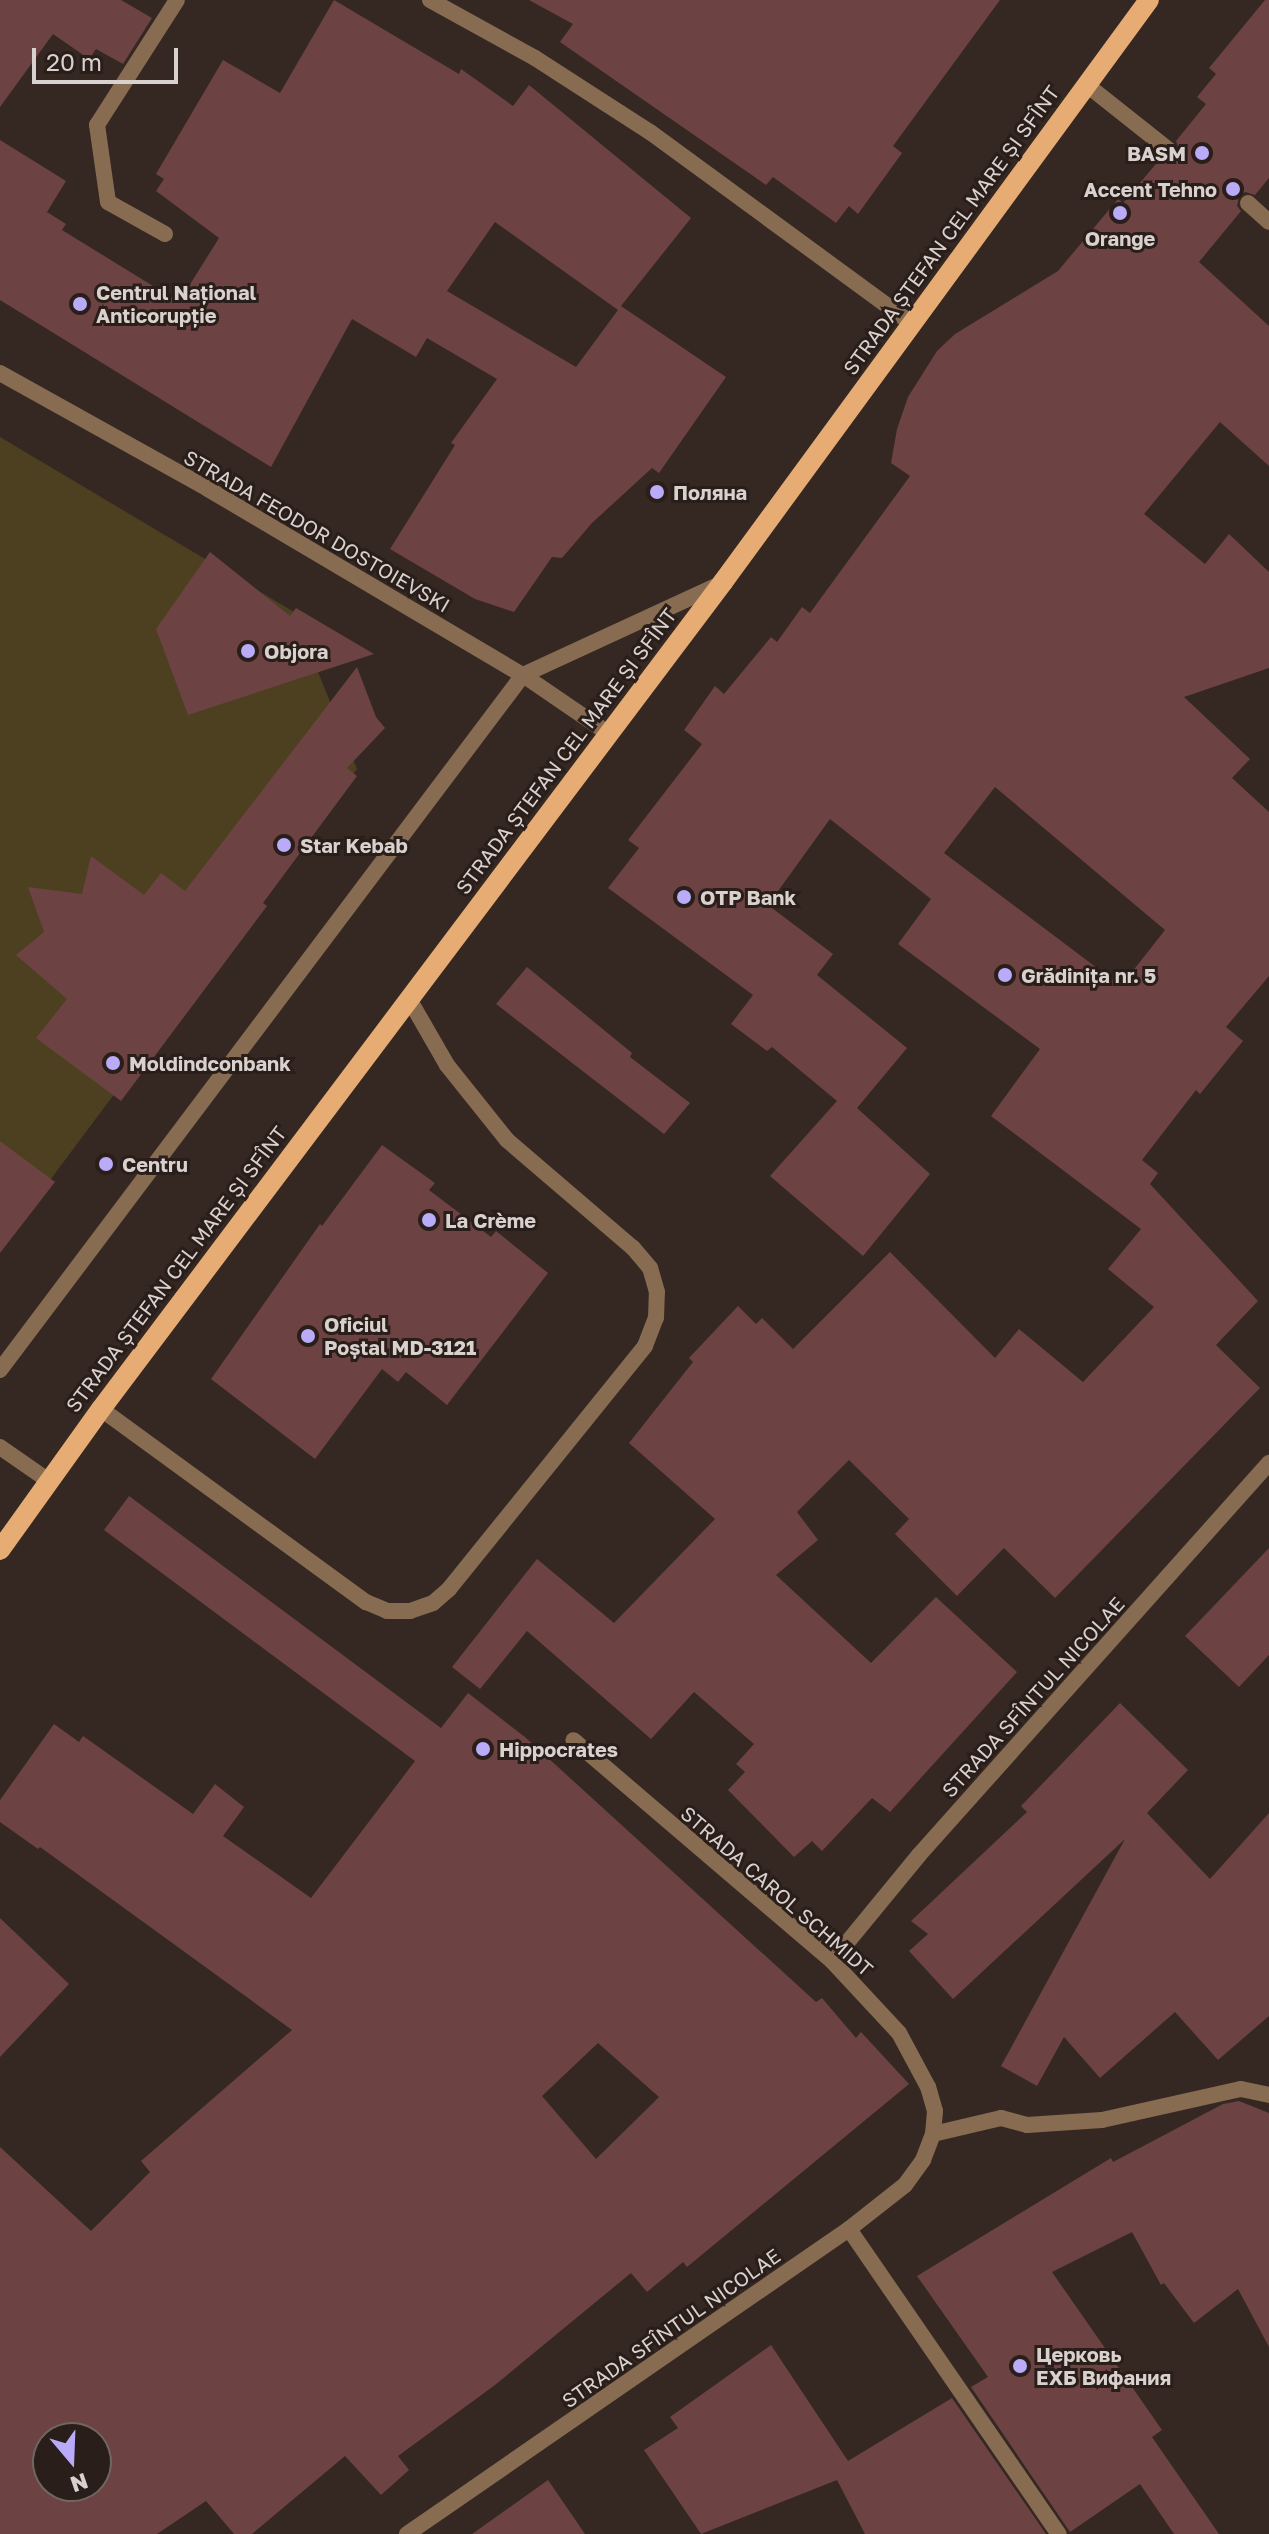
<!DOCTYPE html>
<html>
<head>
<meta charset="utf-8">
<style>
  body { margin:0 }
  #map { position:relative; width:1269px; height:2534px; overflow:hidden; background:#352823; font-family:"Golos Text",sans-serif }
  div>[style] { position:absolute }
  .green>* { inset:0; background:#4d4021 }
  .building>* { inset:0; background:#6c4242 }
  .lane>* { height:16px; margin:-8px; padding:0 8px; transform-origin:8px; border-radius:8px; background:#886c52 }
  .street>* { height:16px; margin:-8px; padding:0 8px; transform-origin:8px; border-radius:8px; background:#886c52 }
  .primary>* { height:20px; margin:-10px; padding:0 10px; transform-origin:10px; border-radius:10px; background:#e6ac74 }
  .dots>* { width:22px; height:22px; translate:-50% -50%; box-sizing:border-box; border:4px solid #2a1e1a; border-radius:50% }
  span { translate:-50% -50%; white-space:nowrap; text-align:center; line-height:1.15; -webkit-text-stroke:6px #2a1e1a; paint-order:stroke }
  .poi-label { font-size:20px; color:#d9d1cd; font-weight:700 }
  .right { translate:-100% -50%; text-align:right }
  .left { translate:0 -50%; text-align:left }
  .street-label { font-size:20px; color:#d9d1cd }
  .north { position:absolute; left:32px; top:2422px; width:80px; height:80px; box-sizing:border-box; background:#2a1e1a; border:2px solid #706662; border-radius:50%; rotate:161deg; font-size:22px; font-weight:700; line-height:32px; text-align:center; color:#d9d1cd }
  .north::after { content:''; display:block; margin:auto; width:28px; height:36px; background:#b9abf7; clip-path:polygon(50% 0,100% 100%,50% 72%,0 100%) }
  .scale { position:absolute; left:32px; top:48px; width:146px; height:36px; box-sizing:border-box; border:4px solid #d9d1cd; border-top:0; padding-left:10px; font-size:24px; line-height:28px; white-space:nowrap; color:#d9d1cd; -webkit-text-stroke:6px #2a1e1a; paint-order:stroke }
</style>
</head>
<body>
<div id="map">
  <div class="green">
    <i style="clip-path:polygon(0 437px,331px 634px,314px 662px,357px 769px,0 1247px)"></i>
  </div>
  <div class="building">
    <i style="clip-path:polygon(0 0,121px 0,152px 18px,123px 64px,96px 49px,89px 59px,53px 34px,0 107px)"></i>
    <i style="clip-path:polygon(evenodd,334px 0,459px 74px,461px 69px,513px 106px,529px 85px,691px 218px,621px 306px,726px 377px,659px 473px,652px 468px,592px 523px,562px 558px,552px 557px,514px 612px,475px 599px,390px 549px,455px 445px,451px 443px,497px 379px,427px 338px,416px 357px,352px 319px,271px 467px,0 300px,0 140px,66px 181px,47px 212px,66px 224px,62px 230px,179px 302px,219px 238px,156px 191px,164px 179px,156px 174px,223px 60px,280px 93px,334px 0,495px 222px,618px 310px,576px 367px,447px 291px,495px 222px)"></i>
    <i style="clip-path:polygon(529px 0,1000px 0,893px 146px,902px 153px,858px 214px,849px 206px,836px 223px,773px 177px,766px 185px,560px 42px,573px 24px)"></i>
    <i style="clip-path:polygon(evenodd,1265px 0,1269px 0,1269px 178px,1255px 195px,1245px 192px,1239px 196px,1237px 206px,1241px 211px,1199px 262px,1269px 326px,1269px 466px,1220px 422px,1144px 514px,1205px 564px,1229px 534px,1269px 572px,1269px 668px,1184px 697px,1250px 759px,1232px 778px,1269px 812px,1269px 976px,1226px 1027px,1243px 1041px,1200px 1094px,1196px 1090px,1142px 1160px,1158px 1173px,1150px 1184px,1258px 1301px,1216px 1345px,1260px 1388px,1055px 1598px,1004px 1548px,957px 1596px,895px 1534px,909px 1519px,849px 1460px,797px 1512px,818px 1540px,776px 1575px,871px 1663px,936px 1597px,1017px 1672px,890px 1812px,872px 1798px,822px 1851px,812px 1841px,794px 1857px,728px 1790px,745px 1772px,736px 1764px,754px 1744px,694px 1692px,651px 1739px,527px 1631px,480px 1689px,452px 1667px,537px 1559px,614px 1623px,715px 1519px,629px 1443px,693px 1362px,689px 1358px,738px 1306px,756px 1324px,762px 1318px,793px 1349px,890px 1252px,995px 1358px,1019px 1329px,1083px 1382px,1154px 1307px,1108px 1269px,1141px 1229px,991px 1116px,1040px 1049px,898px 944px,931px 899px,830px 819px,768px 905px,833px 954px,817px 975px,907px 1048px,857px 1108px,930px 1174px,863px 1256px,770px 1176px,837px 1101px,772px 1047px,767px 1051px,731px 1024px,753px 995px,608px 888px,639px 848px,628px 840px,702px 744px,684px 730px,715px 686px,724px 694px,771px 637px,777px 642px,802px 607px,810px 613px,910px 476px,891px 463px,897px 429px,908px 397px,937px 351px,955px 334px,1058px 271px,1118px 199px,1123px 203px,1161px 158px,1168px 161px,1177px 157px,1180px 151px,1176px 141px,1206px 104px,1197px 97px,1216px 74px,1209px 68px,1265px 0,995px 787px,1165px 930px,1121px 986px,944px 853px,995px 787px)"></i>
    <i style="clip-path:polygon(210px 552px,290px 616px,296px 608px,374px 654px,188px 715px,156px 629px)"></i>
    <i style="clip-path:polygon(357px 667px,376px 717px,385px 728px,347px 768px,357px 776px,263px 903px,267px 906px,121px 1101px,36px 1038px,67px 999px,16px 955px,44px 932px,28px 887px,82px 894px,91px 856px,144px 895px,161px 873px,185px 891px)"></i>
    <i style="clip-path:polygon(527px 967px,632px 1053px,630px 1057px,690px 1103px,664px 1134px,496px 1004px)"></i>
    <i style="clip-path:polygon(0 1141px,55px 1182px,0 1253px)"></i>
    <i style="clip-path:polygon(382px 1145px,435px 1183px,429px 1190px,491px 1237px,496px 1231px,548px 1273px,447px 1405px,406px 1372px,398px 1382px,382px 1369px,315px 1459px,211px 1379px,320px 1224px,322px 1226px)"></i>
    <i style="clip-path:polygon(evenodd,129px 1496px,441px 1728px,468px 1693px,525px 1737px,816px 2002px,822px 1998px,856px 2038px,861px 2032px,909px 2084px,687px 2267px,683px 2262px,647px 2292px,631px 2273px,495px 2385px,398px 2456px,409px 2470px,381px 2495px,345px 2456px,252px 2534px,234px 2534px,206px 2501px,157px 2534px,0 2534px,0 2147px,91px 2231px,150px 2172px,141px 2161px,292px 2030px,40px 1847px,38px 1849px,0 1822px,0 1800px,54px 1724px,79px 1742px,83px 1736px,193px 1814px,215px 1784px,244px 1807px,223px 1836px,311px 1898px,415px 1761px,104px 1530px,129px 1496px,598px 2043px,659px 2097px,596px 2159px,542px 2096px,598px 2043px,129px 1496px,48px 2438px,96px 2438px,96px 2486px,48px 2486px,48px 2438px)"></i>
    <i style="clip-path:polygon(1269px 1548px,1269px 1655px,1239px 1687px,1185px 1636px)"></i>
    <i style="clip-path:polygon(1120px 1703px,1188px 1770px,1147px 1813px,1210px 1879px,1269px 1813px,1269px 2016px,1218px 2060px,1175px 2012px,1100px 2078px,1064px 2037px,1037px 2086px,1001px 2066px,1125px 1839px,953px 1999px,909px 1951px,928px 1934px,911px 1921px,1027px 1812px,1021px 1806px)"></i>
    <i style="clip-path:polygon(0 1918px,69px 1984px,0 2057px)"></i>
    <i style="clip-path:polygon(1239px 2101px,1269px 2113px,1269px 2347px,1238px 2289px,1194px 2323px,1164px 2283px,1161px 2285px,1132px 2232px,1052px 2272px,1162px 2430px,1152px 2437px,1219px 2534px,1174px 2534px,1140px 2484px,1070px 2532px,971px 2387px,988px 2377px,917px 2276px,1111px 2158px,1113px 2162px,1223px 2104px)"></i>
    <i style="clip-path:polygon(771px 2345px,848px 2461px,952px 2398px,1046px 2534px,865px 2534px,837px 2480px,701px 2534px,644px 2450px,678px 2428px,670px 2417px)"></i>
    <i style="clip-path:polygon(548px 2480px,585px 2534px,472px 2534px)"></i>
  </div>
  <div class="lane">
    <i style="left:1087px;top:85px;width:105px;rotate:38.4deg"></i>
    <i style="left:1248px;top:203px;width:28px;rotate:42deg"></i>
    <i style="left:165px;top:234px;width:65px;rotate:-150.7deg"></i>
    <i style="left:108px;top:202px;width:78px;rotate:-98.1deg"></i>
    <i style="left:97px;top:125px;width:148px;rotate:-57.4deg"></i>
    <i style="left:0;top:1370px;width:870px;rotate:-53.04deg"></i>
    <i style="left:523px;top:675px;width:219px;rotate:-24.8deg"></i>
    <i style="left:849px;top:2229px;width:370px;rotate:55.5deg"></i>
  </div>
  <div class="street">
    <i style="left:430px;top:0;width:120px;rotate:28.9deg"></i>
    <i style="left:535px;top:58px;width:137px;rotate:32.8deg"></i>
    <i style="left:650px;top:132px;width:325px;rotate:36.2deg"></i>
    <i style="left:0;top:373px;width:238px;rotate:29.1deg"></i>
    <i style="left:208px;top:489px;width:366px;rotate:30.6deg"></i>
    <i style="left:523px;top:675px;width:103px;rotate:34.3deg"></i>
    <i style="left:101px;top:1409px;width:328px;rotate:36.1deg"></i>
    <i style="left:366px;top:1602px;width:23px;rotate:23deg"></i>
    <i style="left:387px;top:1611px;width:23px"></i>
    <i style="left:410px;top:1611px;width:24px;rotate:-19deg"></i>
    <i style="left:433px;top:1603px;width:21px;rotate:-41deg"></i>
    <i style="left:449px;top:1589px;width:312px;rotate:-51.1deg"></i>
    <i style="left:645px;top:1346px;width:30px;rotate:-69deg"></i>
    <i style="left:656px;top:1318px;width:26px;rotate:-88deg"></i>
    <i style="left:657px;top:1292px;width:25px;rotate:-106deg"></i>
    <i style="left:650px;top:1268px;width:26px;rotate:-130deg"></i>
    <i style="left:633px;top:1248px;width:166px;rotate:-139.4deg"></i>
    <i style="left:507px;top:1140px;width:96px;rotate:-128.7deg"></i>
    <i style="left:447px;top:1065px;width:76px;rotate:-119.9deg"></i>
    <i style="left:0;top:1447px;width:60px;rotate:34.8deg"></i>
    <i style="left:832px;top:1961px;width:137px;rotate:-50.6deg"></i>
    <i style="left:919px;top:1855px;width:526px;rotate:-48.24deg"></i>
    <i style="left:933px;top:2134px;width:70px;rotate:-13.2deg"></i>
    <i style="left:1001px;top:2118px;width:27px;rotate:15deg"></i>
    <i style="left:1027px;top:2125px;width:75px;rotate:-3.8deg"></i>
    <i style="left:1102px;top:2120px;width:142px;rotate:-12.6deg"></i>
    <i style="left:1241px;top:2089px;width:29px;rotate:12deg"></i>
    <i style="left:407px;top:2534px;width:537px;rotate:-34.61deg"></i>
    <i style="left:849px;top:2229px;width:71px;rotate:-38.2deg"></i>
    <i style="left:905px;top:2185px;width:31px;rotate:-54deg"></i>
    <i style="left:923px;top:2160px;width:28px;rotate:-69deg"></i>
    <i style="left:933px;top:2134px;width:23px;rotate:-85deg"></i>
    <i style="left:935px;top:2111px;width:25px;rotate:-106deg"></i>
    <i style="left:928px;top:2087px;width:61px;rotate:-118.2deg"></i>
    <i style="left:899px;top:2033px;width:98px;rotate:-132.9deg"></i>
    <i style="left:832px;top:1961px;width:340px;rotate:-139.5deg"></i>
  </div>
  <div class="primary">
    <i style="left:0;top:1550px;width:173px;rotate:-54.4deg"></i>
    <i style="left:101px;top:1409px;width:1035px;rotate:-53.05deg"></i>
    <i style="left:723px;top:582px;width:721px;rotate:-53.8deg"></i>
  </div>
  <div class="dots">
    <i style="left:1202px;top:153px;background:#b9abf7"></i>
    <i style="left:1233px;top:189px;background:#b9abf7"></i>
    <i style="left:1120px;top:213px;background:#b9abf7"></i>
    <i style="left:80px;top:304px;background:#b9abf7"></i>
    <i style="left:657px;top:492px;background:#b9abf7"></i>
    <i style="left:248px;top:651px;background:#b9abf7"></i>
    <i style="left:284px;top:845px;background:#b9abf7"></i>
    <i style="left:684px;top:897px;background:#b9abf7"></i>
    <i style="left:1005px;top:975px;background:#b9abf7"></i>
    <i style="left:113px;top:1063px;background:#b9abf7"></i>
    <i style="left:106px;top:1164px;background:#b9abf7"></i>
    <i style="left:429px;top:1220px;background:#b9abf7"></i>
    <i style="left:308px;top:1336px;background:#b9abf7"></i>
    <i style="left:483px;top:1749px;background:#b9abf7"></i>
    <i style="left:1020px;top:2366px;background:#b9abf7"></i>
  </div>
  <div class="poi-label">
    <span class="right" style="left:1186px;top:153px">BASM</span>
    <span class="right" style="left:1217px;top:189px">Accent Tehno</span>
    <span style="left:1120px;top:238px">Orange</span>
    <span class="left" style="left:96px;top:304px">Centrul Național<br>Anticorupție</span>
    <span class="left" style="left:673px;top:492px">Поляна</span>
    <span class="left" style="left:264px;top:651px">Objora</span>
    <span class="left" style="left:300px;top:845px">Star Kebab</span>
    <span class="left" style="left:700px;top:897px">OTP Bank</span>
    <span class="left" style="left:1021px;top:975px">Grădinița nr. 5</span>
    <span class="left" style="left:129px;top:1063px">Moldindconbank</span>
    <span class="left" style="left:122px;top:1164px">Centru</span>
    <span class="left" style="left:445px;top:1220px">La Crème</span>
    <span class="left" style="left:324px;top:1336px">Oficiul<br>Poștal MD-3121</span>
    <span class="left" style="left:499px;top:1749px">Hippocrates</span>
    <span class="left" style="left:1036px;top:2366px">Церковь<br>ЕХБ Вифания</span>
  </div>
  <div class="street-label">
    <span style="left:951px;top:230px;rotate:-54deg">STRADA ȘTEFAN CEL MARE ȘI SFÎNT</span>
    <span style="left:317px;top:531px;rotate:30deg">STRADA FЕODOR DOSTOIEVSKI</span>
    <span style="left:566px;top:751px;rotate:-53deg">STRADA ȘTEFAN CEL MARE ȘI SFÎNT</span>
    <span style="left:176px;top:1269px;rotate:-53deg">STRADA ȘTEFAN CEL MARE ȘI SFÎNT</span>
    <span style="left:1033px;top:1697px;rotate:-48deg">STRADA SFÎNTUL NICOLAE</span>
    <span style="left:777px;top:1891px;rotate:41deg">STRADA CAROL SCHMIDT</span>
    <span style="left:671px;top:2328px;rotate:-35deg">STRADA SFÎNTUL NICOLAE</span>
  </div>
  <div class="north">N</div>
  <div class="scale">20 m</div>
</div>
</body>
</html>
